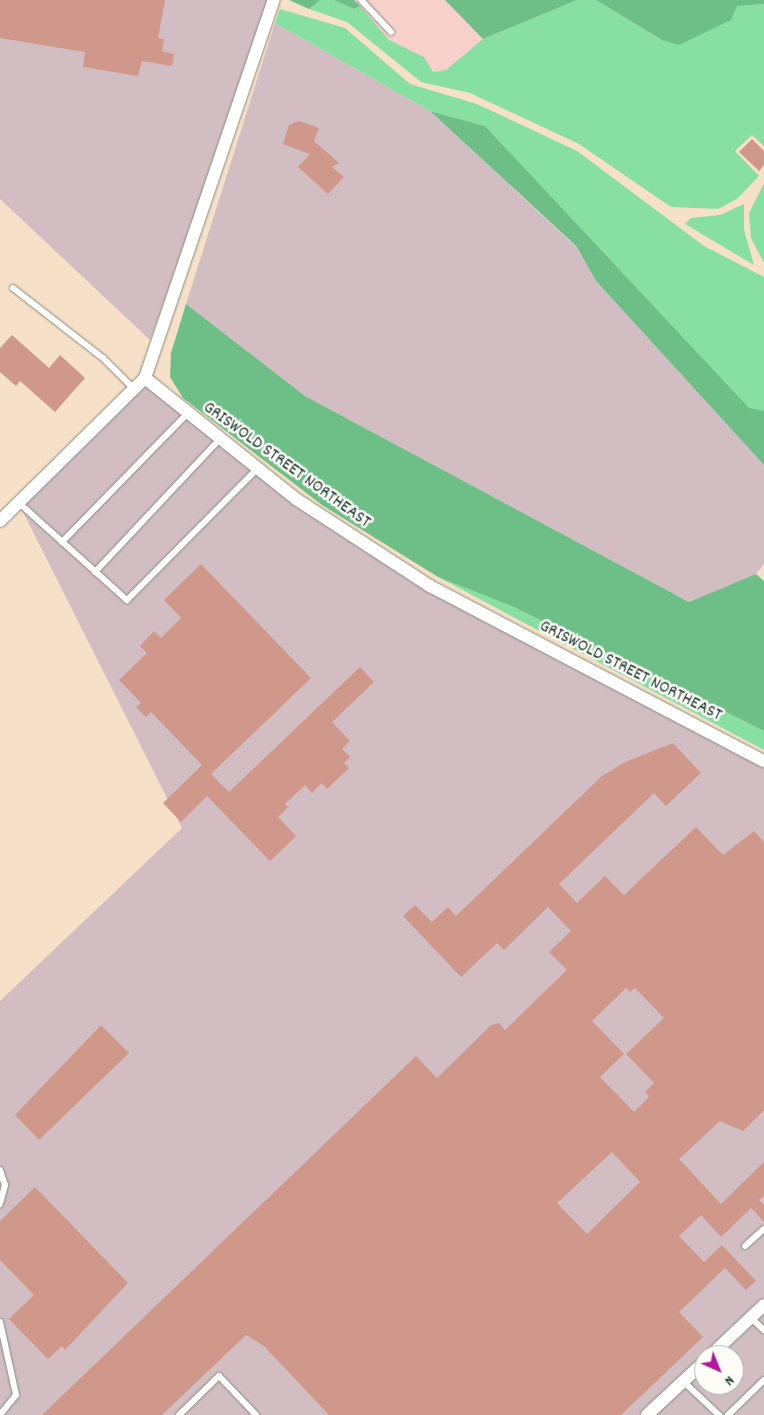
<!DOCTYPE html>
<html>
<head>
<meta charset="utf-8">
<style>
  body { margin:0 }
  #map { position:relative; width:764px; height:1415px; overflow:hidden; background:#f6e0c7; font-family:Dekko,sans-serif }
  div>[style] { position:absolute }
  .built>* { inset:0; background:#f7d0cb }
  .industrial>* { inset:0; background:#d2bec2 }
  .green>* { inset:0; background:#88dfa2 }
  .forest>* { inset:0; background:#6ebe88 }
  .building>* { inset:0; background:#cf988a }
  .roads { filter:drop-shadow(0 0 1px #8a8e7e) drop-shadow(0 0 1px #8a8e7e) }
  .service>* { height:6px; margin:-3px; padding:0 3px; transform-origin:3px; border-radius:3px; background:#fff }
  .minor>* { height:12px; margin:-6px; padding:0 6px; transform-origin:6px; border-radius:6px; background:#fff }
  span { translate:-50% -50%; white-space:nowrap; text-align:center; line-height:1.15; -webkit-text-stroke:5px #fdfcf7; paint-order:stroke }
  .street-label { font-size:18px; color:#1f3d34 }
  .north { position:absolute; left:694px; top:1345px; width:50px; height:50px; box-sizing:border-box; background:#fdfcf7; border:1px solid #a4b0a9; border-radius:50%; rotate:136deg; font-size:14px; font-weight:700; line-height:20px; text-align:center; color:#1f3d34 }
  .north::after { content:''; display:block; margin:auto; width:18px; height:22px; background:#b5179e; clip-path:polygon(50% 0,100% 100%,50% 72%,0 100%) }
</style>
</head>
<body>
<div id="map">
  <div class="built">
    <i style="clip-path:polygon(354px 0,445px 0,483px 39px,446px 70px,433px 72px,424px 57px,389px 41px)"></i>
  </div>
  <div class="industrial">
    <i style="clip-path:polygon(0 0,274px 0,150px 340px,0 199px)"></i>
    <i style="clip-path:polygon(275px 23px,430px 111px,576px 247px,596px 281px,764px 465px,764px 564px,756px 574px,689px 602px,305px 396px,186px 304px)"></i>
    <i style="clip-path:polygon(evenodd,145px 378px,355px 539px,764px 761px,764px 1415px,0 1415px,0 1001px,182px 828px,18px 502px,145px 378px,704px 1355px,734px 1355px,734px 1385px,704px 1385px,704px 1355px)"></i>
  </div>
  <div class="green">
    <i style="clip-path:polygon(283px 0,309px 9px,320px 0,333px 0,354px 9px,360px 6px,389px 40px,424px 57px,433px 72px,446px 70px,483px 39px,577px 0,596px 0,662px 40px,737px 6px,764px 4px,764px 146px,752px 135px,735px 151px,759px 176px,737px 199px,718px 209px,671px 207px,579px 144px,470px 93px,421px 82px,347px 22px)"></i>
    <i style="clip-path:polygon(280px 9px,345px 28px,410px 84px,477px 104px,577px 151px,704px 246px,764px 277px,764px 411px,749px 409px,485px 126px,430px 111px,275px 23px)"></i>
    <i style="clip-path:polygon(764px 183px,764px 263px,751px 238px,749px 213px)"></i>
    <i style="clip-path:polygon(744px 204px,744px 230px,754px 265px,685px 224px,691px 218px,720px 215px)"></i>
    <i style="clip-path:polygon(438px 577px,514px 607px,764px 731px,764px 750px)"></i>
  </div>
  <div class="forest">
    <i style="clip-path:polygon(289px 0,320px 0,309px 9px)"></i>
    <i style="clip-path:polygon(333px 0,354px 0,360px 6px,354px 9px)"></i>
    <i style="clip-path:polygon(445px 0,577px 0,483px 39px)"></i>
    <i style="clip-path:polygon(596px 0,764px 0,764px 4px,737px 6px,731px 20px,679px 45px,662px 40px)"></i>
    <i style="clip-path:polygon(430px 111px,485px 126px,749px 408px,764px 411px,764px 465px,596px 281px,576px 246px)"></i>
    <i style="clip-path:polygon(186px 304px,305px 396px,689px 602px,756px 574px,764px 581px,764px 731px,514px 607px,438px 577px,322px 505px,183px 398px,170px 377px,171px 353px)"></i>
  </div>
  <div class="building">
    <i style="clip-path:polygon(0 0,165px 0,158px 38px,164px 39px,162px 51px,174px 54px,172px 66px,142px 61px,138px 76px,83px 67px,85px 52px,0 38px)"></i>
    <i style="clip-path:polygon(299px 121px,319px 128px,314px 141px,339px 163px,332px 167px,344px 177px,328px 194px,298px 167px,310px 154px,283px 144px,289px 125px)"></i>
    <i style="clip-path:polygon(752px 139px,764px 151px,764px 165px,759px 171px,739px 152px)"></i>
    <i style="clip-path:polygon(12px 335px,49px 368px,60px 355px,85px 378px,55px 412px,20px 381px,16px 386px,0 372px,0 348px)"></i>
    <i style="clip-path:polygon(201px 564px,311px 678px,211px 774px,229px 792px,360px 667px,374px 682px,332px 722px,350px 741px,342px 749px,350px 757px,344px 763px,349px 768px,327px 789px,322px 783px,312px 793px,305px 785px,285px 804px,288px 807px,278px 817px,296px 836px,270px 861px,207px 796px,181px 822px,163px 803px,202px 765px,151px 712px,146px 717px,136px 707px,141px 703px,119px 680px,147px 653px,140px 646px,154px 631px,161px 638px,181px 618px,164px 600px)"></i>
    <i style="clip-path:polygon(evenodd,673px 743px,701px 773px,666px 806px,654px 793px,559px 884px,577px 903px,605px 876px,624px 895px,696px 827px,723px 855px,754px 831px,764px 842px,764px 1110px,743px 1131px,720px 1121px,679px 1159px,721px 1204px,764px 1162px,764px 1196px,759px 1200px,764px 1205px,764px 1222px,751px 1208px,721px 1237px,701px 1215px,679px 1236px,704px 1262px,722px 1245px,756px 1281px,746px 1290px,725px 1268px,679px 1312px,703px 1337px,621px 1415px,329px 1415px,264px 1346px,246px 1335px,162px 1415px,42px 1415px,416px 1056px,437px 1078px,491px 1025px,499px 1023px,505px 1030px,567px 970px,549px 952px,571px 931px,548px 907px,504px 950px,497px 943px,461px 977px,403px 916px,415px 905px,432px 922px,448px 907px,456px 916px,602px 776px,625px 762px,673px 743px,626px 988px,630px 992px,635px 988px,664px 1018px,626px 1054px,654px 1083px,645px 1092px,649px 1097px,634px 1112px,600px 1077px,624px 1054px,592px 1021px,626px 988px,673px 743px,612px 1152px,640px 1182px,587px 1234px,557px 1203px,612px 1152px)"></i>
    <i style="clip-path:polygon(101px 1025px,129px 1053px,39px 1140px,15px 1115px)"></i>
    <i style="clip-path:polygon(35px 1187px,128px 1283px,65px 1350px,62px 1346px,48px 1359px,9px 1319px,34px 1295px,0 1260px,0 1221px)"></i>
  </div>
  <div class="roads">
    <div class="service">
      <i style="left:361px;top:0;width:44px;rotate:46.8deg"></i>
      <i style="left:13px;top:288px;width:114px;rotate:37.9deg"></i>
      <i style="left:103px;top:358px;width:44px;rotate:45deg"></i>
      <i style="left:18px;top:502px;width:147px;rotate:42deg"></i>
      <i style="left:127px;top:600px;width:185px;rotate:-45.2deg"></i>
      <i style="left:62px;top:542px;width:177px;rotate:-45.7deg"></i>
      <i style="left:95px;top:572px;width:181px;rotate:-46.8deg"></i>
      <i style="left:0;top:1170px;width:16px;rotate:72deg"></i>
      <i style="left:5px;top:1185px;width:20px;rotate:105deg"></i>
      <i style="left:745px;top:1246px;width:25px;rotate:-42deg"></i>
      <i style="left:751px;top:1318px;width:18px;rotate:43deg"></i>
      <i style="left:0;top:1322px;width:75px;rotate:77.6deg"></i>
      <i style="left:16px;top:1395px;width:26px;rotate:129deg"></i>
      <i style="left:683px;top:1381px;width:50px;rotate:43.4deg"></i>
      <i style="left:179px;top:1415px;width:56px;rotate:-44.3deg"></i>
      <i style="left:219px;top:1376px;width:54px;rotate:46.5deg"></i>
      <i style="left:728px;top:1415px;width:50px;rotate:-44.2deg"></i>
    </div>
    <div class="minor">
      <i style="left:145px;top:378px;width:193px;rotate:38.7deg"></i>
      <i style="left:296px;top:499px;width:160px;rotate:33deg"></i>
      <i style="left:430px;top:586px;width:377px;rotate:27.7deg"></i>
      <i style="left:0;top:521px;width:204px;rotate:-44.6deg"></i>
      <i style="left:145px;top:378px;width:399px;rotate:-71.2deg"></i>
      <i style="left:711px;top:1355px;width:73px;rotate:-43.3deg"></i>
      <i style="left:647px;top:1415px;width:78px;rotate:-42.9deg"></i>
    </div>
  </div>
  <div class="street-label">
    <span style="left:286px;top:466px;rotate:36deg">GRISWOLD STREET NORTHEAST</span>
    <span style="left:630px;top:672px;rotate:27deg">GRISWOLD STREET NORTHEAST</span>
  </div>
  <div class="north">N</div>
</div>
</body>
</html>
